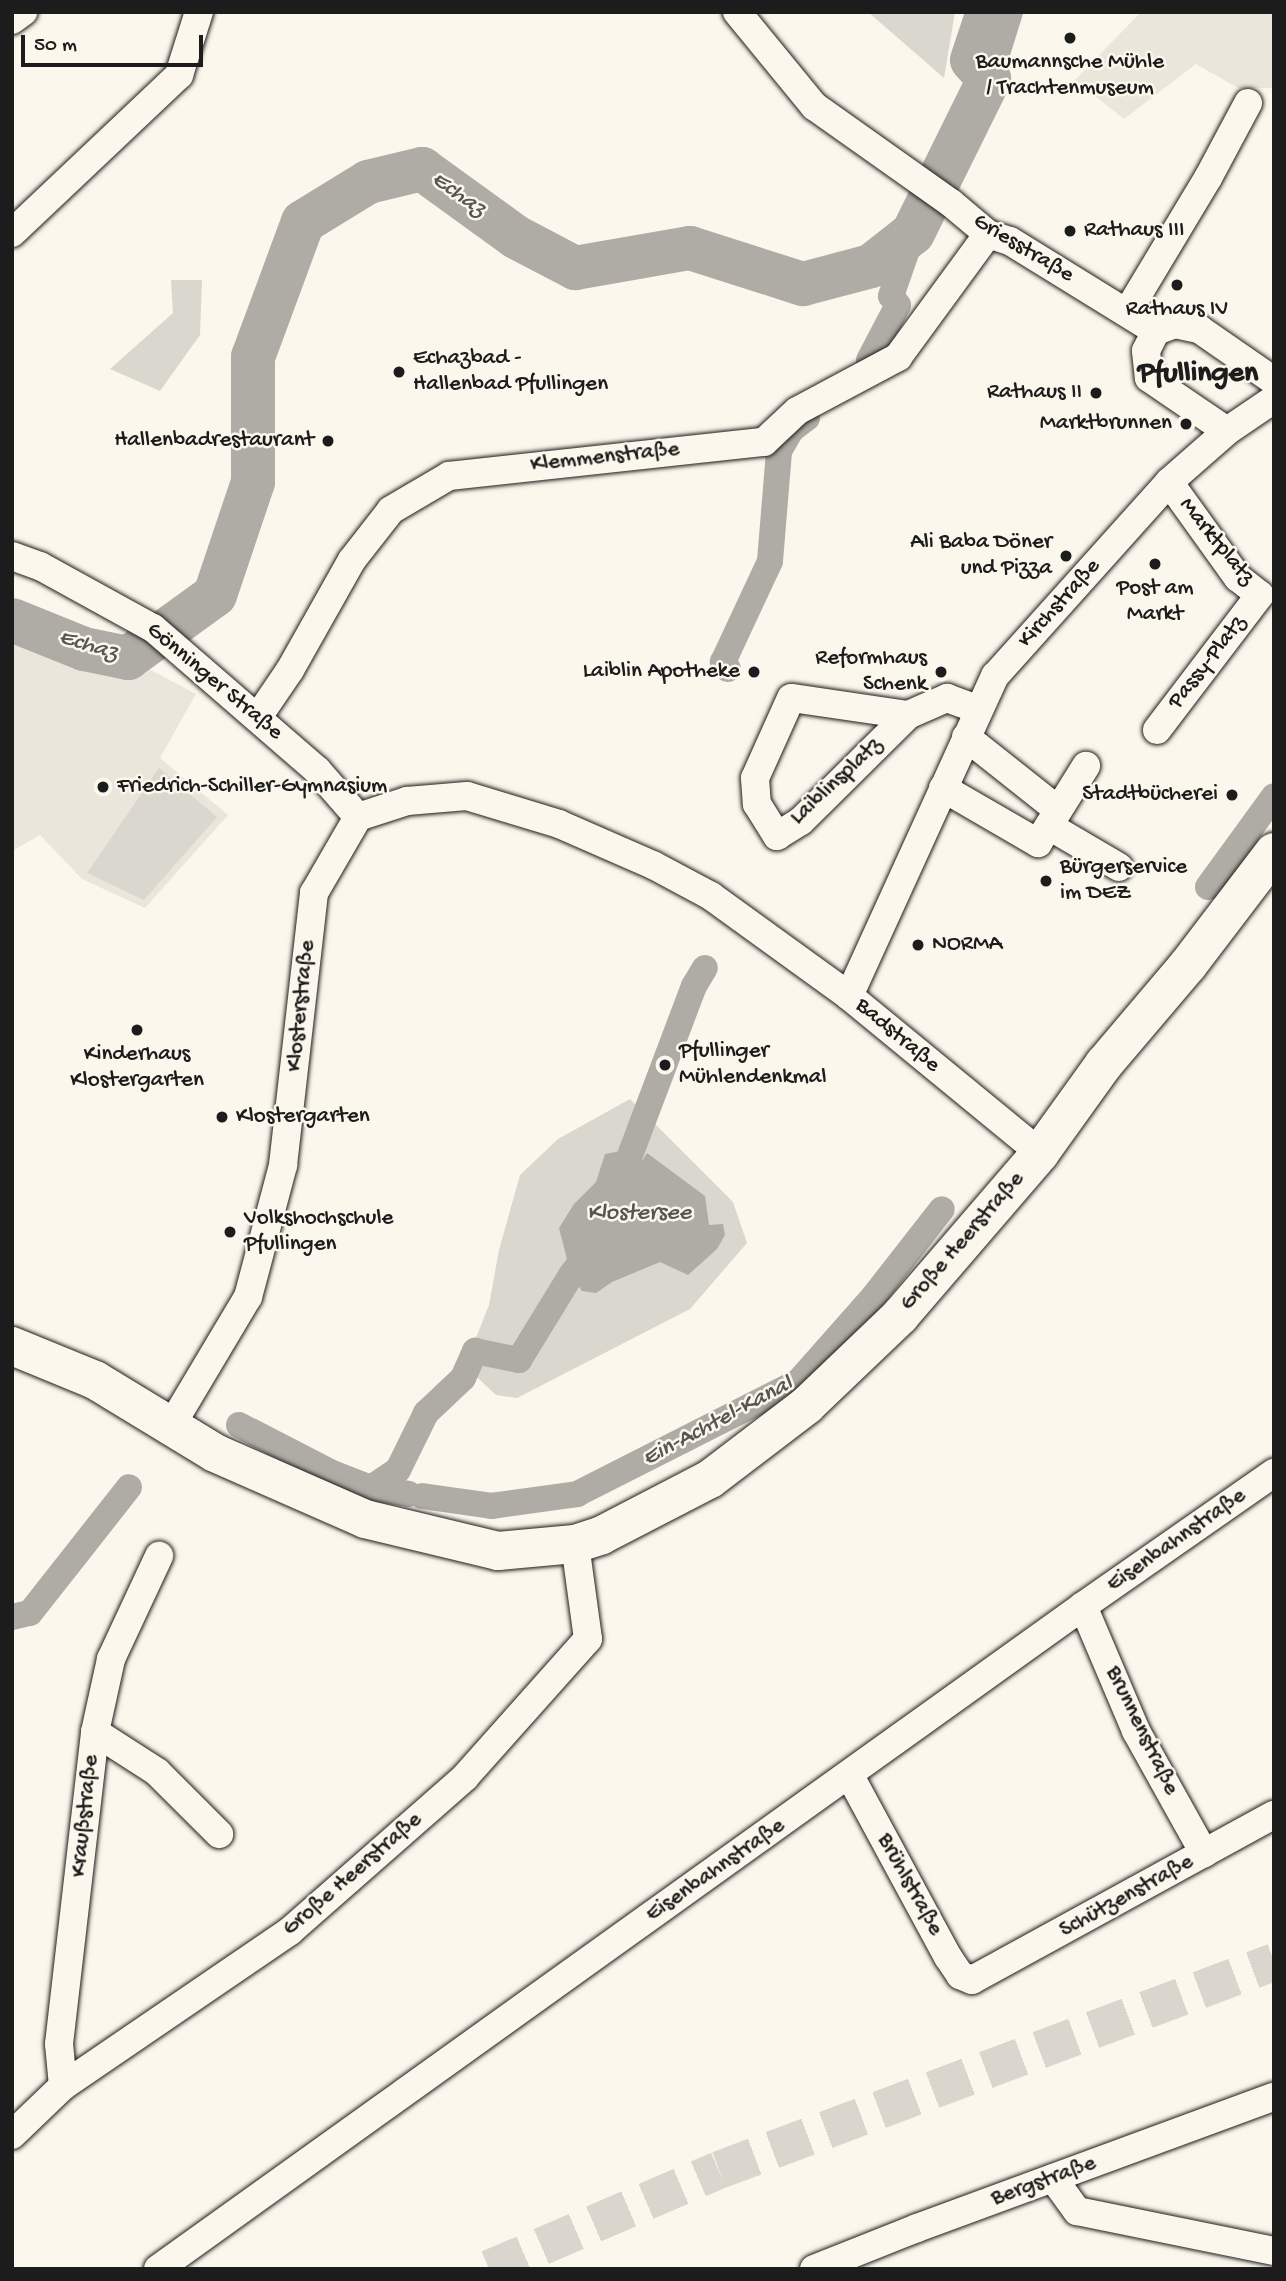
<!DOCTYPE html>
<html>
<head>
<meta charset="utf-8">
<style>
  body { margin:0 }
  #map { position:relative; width:1286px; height:2281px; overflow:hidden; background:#fbf7ec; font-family:"Gochi Hand",sans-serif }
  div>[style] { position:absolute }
  .built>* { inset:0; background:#eae6dc }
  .green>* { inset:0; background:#dad7ce }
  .water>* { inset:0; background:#afaca5 }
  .canal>* { height:26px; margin:-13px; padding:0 13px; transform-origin:13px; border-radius:13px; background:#afaca5 }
  .river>* { height:44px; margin:-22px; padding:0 22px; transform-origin:22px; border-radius:22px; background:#afaca5 }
  .primary-tunnel>* { height:38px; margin-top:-19px; transform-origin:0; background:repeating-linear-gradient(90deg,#dad6cd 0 38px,transparent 0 57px) }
  .roads { filter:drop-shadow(0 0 2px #1c1c1c) drop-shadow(0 0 2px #1c1c1c) }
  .street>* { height:28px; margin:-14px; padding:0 14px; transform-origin:14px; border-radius:14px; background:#fbf7ec }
  .secondary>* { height:38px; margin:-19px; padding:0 19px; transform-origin:19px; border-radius:19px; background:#fbf7ec }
  .dots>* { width:19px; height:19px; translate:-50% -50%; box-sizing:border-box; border:4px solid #fbf7ec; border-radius:50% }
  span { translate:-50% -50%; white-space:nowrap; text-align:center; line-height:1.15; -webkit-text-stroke:5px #fbf7ec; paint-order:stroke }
  .poi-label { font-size:23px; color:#1c1c1c }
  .left { translate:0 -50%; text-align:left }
  .right { translate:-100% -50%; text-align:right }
  .street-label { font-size:23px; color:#1c1c1c }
  .water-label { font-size:24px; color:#575653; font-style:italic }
  .district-label { font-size:30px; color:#1c1c1c; font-weight:700 }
  .frame { position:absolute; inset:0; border:14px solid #1c1c1c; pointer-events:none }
  .scale { position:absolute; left:21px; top:35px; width:182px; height:32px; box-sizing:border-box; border:4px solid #1c1c1c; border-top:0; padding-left:9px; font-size:21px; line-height:24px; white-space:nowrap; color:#1c1c1c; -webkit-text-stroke:5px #fbf7ec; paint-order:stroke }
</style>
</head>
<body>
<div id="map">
  <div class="built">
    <i style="clip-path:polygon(1141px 12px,1274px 12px,1274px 88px,1238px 88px,1196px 64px,1124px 119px,1075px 80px)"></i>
    <i style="clip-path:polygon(12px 620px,84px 649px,128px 658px,196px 694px,160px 758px,228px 815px,145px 908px,82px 879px,40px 835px,12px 851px)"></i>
  </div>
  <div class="green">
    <i style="clip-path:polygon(868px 12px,955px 12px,944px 78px)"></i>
    <i style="clip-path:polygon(171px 280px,202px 280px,200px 335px,160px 391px,110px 369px,173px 313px)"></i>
    <i style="clip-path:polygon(159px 768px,217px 817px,144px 900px,87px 873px)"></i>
    <i style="clip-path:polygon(630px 1099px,733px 1202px,747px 1243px,690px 1309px,517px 1398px,496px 1395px,465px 1366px,489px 1305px,499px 1250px,520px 1175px,558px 1139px)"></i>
  </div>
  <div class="water">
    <i style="clip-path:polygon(621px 1151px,642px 1161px,647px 1153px,705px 1196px,709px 1225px,723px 1224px,725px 1235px,717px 1249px,688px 1275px,660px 1262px,612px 1282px,596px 1293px,582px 1291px,571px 1275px,559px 1228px,574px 1204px,596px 1182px,605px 1154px)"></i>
  </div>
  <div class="canal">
    <i style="left:989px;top:79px;width:70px;rotate:-72.6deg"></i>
    <i style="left:869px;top:360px;width:62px;rotate:-62.2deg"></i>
    <i style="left:898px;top:305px;width:11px;rotate:-128deg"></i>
    <i style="left:891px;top:296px;width:67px;rotate:-70.8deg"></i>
    <i style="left:728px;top:669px;width:9px;rotate:-126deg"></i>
    <i style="left:723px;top:662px;width:111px;rotate:-65deg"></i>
    <i style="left:770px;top:561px;width:110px;rotate:-85.3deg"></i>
    <i style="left:779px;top:451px;width:24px;rotate:-60deg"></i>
    <i style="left:791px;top:430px;width:20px;rotate:-37deg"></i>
    <i style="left:1208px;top:887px;width:112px;rotate:-54deg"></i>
    <i style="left:618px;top:1187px;width:215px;rotate:-69.3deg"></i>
    <i style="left:694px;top:986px;width:21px;rotate:-59deg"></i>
    <i style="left:239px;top:1425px;width:105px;rotate:27.3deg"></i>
    <i style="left:332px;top:1473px;width:42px;rotate:21deg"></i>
    <i style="left:371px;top:1488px;width:38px;rotate:9deg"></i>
    <i style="left:371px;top:1488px;width:32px;rotate:-34deg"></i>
    <i style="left:398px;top:1470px;width:64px;rotate:-63.8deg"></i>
    <i style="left:426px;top:1413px;width:51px;rotate:-43.4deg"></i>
    <i style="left:463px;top:1378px;width:30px;rotate:-66deg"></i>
    <i style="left:475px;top:1351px;width:45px;rotate:11.6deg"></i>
    <i style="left:519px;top:1360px;width:100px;rotate:-58.5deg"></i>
    <i style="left:571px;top:1275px;width:35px;rotate:-53deg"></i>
    <i style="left:422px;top:1496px;width:70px;rotate:8.2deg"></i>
    <i style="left:491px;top:1506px;width:87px;rotate:-7.9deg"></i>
    <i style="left:577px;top:1494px;width:248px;rotate:-26.9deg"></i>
    <i style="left:798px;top:1382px;width:115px;rotate:-48.5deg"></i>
    <i style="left:874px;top:1296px;width:110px;rotate:-52deg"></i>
    <i style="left:12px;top:1617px;width:18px;rotate:-13deg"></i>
    <i style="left:30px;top:1613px;width:160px;rotate:-51.8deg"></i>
  </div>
  <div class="river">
    <i style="left:12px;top:620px;width:78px;rotate:21.9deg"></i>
    <i style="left:84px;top:649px;width:45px;rotate:11.6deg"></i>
    <i style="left:128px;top:658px;width:107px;rotate:-35.9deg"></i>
    <i style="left:215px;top:595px;width:119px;rotate:-71.4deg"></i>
    <i style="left:253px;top:482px;width:125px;rotate:-90deg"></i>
    <i style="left:253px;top:357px;width:144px;rotate:-69.7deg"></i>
    <i style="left:303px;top:222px;width:76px;rotate:-31.6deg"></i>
    <i style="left:368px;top:182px;width:56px;rotate:-13.5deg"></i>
    <i style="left:422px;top:169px;width:116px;rotate:35.9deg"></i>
    <i style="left:516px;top:237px;width:67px;rotate:27.7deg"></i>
    <i style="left:575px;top:268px;width:117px;rotate:-9.9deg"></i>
    <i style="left:690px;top:248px;width:119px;rotate:17.7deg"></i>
    <i style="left:803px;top:284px;width:70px;rotate:-14.8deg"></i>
    <i style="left:871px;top:266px;width:53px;rotate:-38.2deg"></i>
    <i style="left:913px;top:233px;width:172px;rotate:-63.7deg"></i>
    <i style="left:989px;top:79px;width:25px;rotate:-132deg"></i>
    <i style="left:972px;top:60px;width:51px;rotate:-71.6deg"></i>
  </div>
  <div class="primary-tunnel">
    <i style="left:489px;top:2269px;width:250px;rotate:-23.3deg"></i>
    <i style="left:719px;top:2170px;width:593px;rotate:-20.54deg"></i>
  </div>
  <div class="roads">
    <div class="street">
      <i style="left:737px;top:12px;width:122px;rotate:50.7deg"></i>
      <i style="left:814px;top:106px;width:168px;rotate:35.3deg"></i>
      <i style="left:951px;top:203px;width:48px;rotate:40deg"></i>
      <i style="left:988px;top:234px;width:23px;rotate:18deg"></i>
      <i style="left:1010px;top:241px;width:172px;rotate:31.7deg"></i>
      <i style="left:1156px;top:331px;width:20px;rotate:-20deg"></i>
      <i style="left:1175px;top:324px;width:25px;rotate:12deg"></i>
      <i style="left:1199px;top:329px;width:91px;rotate:34.7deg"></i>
      <i style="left:12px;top:20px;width:14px;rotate:-36deg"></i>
      <i style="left:12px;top:233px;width:230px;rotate:-43.4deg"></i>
      <i style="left:179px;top:75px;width:66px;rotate:-72.4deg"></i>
      <i style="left:1128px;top:311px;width:155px;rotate:-59deg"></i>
      <i style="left:1208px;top:178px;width:85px;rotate:-61.9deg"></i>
      <i style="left:1156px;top:331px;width:22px;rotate:117deg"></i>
      <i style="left:1146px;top:351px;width:27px;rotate:84deg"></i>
      <i style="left:1149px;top:378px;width:94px;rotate:34.2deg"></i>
      <i style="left:12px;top:556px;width:30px;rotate:20deg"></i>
      <i style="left:40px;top:566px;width:129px;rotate:28.8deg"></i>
      <i style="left:153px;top:628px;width:217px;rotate:40.9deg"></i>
      <i style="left:317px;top:770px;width:62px;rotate:48.9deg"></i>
      <i style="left:908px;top:715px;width:118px;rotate:-171.7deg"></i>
      <i style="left:791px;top:698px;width:88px;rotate:114.2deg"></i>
      <i style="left:755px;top:778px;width:26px;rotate:86deg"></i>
      <i style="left:757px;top:804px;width:38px;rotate:58deg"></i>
      <i style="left:777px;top:836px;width:28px;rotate:-32deg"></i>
      <i style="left:801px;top:821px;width:151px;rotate:-44.7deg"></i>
      <i style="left:908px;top:715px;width:43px;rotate:-23.6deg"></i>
      <i style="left:947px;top:698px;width:33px;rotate:20deg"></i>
      <i style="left:258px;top:717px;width:57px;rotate:-55.8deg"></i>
      <i style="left:290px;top:670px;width:126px;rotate:-60.6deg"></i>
      <i style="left:352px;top:560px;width:63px;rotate:-52deg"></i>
      <i style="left:391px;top:510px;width:67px;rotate:-30.4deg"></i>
      <i style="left:449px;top:476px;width:317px;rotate:-6.2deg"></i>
      <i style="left:764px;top:442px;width:45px;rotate:-43.2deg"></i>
      <i style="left:797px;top:411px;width:115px;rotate:-28.1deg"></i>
      <i style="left:898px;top:357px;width:152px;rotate:-53.8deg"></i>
      <i style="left:1157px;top:730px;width:170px;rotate:-52.7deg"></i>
      <i style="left:1260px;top:595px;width:28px;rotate:-142deg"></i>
      <i style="left:1238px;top:578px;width:118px;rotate:-125.7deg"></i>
      <i style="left:966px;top:737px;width:117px;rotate:38.4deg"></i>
      <i style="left:943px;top:788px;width:110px;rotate:30.1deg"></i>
      <i style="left:1038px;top:843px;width:91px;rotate:-58.1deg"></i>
      <i style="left:1049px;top:826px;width:81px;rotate:30.4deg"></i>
      <i style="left:849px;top:996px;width:352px;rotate:-65.5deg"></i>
      <i style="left:995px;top:676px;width:261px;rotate:-48.1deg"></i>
      <i style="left:1169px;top:482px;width:77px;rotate:-41.3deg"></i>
      <i style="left:1227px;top:431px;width:57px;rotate:-34.2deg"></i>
      <i style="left:171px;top:1426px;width:150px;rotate:-59.2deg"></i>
      <i style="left:248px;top:1297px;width:137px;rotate:-75.1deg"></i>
      <i style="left:283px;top:1165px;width:274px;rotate:-83.5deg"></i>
      <i style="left:314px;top:893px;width:88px;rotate:-59.9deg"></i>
      <i style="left:358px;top:817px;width:52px;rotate:-18.1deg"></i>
      <i style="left:407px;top:801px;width:60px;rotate:-4.8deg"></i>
      <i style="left:467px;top:796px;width:96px;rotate:16.9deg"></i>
      <i style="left:559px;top:824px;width:103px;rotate:23.6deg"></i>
      <i style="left:653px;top:865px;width:66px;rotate:28.1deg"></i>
      <i style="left:711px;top:896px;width:170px;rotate:35.9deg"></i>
      <i style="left:849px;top:996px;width:247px;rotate:39.4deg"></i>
      <i style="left:1083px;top:1606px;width:136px;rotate:67deg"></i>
      <i style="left:1136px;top:1731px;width:140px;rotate:60.9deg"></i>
      <i style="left:95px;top:1732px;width:74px;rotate:32.8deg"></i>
      <i style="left:157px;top:1772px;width:88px;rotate:45deg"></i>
      <i style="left:850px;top:1776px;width:206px;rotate:61.6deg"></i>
      <i style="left:948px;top:1957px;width:22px;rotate:56deg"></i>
      <i style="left:960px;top:1975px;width:13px;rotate:23deg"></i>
      <i style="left:972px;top:1980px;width:344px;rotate:-28.7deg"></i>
      <i style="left:63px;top:2086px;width:42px;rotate:-95.4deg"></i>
      <i style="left:59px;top:2044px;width:314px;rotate:-83.4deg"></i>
      <i style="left:95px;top:1732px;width:75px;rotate:-77.6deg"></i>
      <i style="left:111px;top:1659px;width:114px;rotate:-65deg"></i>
      <i style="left:12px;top:2135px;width:71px;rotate:-43.9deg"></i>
      <i style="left:63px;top:2086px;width:275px;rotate:-34.3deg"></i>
      <i style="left:290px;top:1931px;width:233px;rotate:-41.3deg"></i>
      <i style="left:465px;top:1777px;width:185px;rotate:-48.3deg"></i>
      <i style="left:588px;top:1639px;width:96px;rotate:-97.8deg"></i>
      <i style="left:1053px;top:2178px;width:41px;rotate:54deg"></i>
      <i style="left:1077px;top:2211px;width:201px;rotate:11.5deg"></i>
      <i style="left:158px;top:2269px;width:1138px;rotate:-35.63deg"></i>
      <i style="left:1083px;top:1606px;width:233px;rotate:-34.9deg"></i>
      <i style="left:814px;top:2269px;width:111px;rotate:-21.7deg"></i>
      <i style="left:917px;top:2228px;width:380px;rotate:-20.2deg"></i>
    </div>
    <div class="secondary">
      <i style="left:12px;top:1346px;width:90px;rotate:22.3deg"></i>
      <i style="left:95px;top:1380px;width:140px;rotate:31.3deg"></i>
      <i style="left:215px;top:1453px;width:164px;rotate:23.7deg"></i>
      <i style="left:365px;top:1519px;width:137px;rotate:13.5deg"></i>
      <i style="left:498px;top:1551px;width:77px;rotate:-5.2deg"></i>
      <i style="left:575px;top:1544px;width:28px;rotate:-18deg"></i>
      <i style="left:602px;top:1535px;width:122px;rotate:-27.4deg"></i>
      <i style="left:710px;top:1479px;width:122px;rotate:-37.3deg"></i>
      <i style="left:807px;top:1405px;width:129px;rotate:-43.7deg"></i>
      <i style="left:900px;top:1316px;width:215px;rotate:-49.3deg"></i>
      <i style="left:1040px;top:1153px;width:110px;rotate:-54.3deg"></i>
      <i style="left:1104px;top:1064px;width:130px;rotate:-49.7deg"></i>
      <i style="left:1188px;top:965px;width:142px;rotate:-52.7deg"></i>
    </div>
  </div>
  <div class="dots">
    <i style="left:1070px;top:38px;background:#1c1c1c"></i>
    <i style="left:1070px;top:231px;background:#1c1c1c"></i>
    <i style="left:1177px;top:285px;background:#1c1c1c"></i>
    <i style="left:399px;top:372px;background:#1c1c1c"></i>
    <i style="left:1096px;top:393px;background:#1c1c1c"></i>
    <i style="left:1186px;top:424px;background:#1c1c1c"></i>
    <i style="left:328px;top:441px;background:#1c1c1c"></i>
    <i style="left:1066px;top:556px;background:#1c1c1c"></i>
    <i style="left:1155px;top:564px;background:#1c1c1c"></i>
    <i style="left:754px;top:672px;background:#1c1c1c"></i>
    <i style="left:941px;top:672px;background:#1c1c1c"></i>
    <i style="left:103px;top:787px;background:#1c1c1c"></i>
    <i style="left:1232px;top:795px;background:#1c1c1c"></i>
    <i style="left:1046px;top:881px;background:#1c1c1c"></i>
    <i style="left:918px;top:945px;background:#1c1c1c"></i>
    <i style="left:137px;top:1030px;background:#1c1c1c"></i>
    <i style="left:665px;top:1065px;background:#1c1c1c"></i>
    <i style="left:222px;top:1117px;background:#1c1c1c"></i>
    <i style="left:230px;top:1232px;background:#1c1c1c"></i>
  </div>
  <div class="poi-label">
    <span style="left:1070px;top:76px">Baumannsche Mühle<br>/ Trachtenmuseum</span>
    <span class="left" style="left:1084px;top:231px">Rathaus III</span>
    <span style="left:1177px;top:310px">Rathaus IV</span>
    <span class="left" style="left:413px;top:372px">Echazbad -<br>Hallenbad Pfullingen</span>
    <span class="right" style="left:1082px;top:393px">Rathaus II</span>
    <span class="right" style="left:1172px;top:424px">Marktbrunnen</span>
    <span class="right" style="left:314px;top:441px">Hallenbadrestaurant</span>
    <span class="right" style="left:1052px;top:556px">Ali Baba Döner<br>und Pizza</span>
    <span style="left:1155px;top:602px">Post am<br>Markt</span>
    <span class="right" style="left:927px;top:672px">Reformhaus<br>Schenk</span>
    <span class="right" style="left:740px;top:672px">Laiblin Apotheke</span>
    <span class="left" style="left:117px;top:787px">Friedrich-Schiller-Gymnasium</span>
    <span class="right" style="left:1218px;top:795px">Stadtbücherei</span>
    <span class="left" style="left:1060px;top:881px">Bürgerservice<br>im DEZ</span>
    <span class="left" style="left:932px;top:945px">NORMA</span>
    <span class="left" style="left:679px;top:1065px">Pfullinger<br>Mühlendenkmal</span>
    <span style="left:137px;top:1068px">Kinderhaus<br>Klostergarten</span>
    <span class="left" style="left:236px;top:1117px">Klostergarten</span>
    <span class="left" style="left:244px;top:1232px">Volkshochschule<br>Pfullingen</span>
  </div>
  <div class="street-label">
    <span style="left:1023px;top:249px;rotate:31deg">Griesstraße</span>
    <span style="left:605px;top:458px;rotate:-6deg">Klemmenstraße</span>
    <span style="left:1216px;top:542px;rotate:51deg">Marktplatz</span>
    <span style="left:1060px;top:604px;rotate:-48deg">Kirchstraße</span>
    <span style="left:1208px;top:663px;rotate:-52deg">Passy-Platz</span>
    <span style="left:214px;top:682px;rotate:40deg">Gönninger Straße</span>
    <span style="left:837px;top:782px;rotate:-43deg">Laiblinsplatz</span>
    <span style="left:302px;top:1006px;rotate:-84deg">Klosterstraße</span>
    <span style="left:897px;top:1036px;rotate:40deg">Badstraße</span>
    <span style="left:963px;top:1242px;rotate:-49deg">Große Heerstraße</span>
    <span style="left:1177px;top:1541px;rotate:-35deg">Eisenbahnstraße</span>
    <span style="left:1141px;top:1731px;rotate:64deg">Brunnenstraße</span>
    <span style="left:86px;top:1816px;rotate:-84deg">Kraußstraße</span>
    <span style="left:716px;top:1871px;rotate:-35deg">Eisenbahnstraße</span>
    <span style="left:353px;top:1875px;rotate:-41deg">Große Heerstraße</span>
    <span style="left:909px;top:1885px;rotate:61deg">Brühlstraße</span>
    <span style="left:1127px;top:1897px;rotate:-29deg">Schützenstraße</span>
    <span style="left:1044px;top:2182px;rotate:-20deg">Bergstraße</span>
  </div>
  <div class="water-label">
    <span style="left:458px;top:195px;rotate:36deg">Echaz</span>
    <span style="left:88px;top:646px;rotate:17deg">Echaz</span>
    <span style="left:639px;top:1214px">Klostersee</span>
    <span style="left:718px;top:1422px;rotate:-28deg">Ein-Achtel-Kanal</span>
  </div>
  <div class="district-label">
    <span style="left:1198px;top:375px">Pfullingen</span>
  </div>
  <div class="frame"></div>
  <div class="scale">50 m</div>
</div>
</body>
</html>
